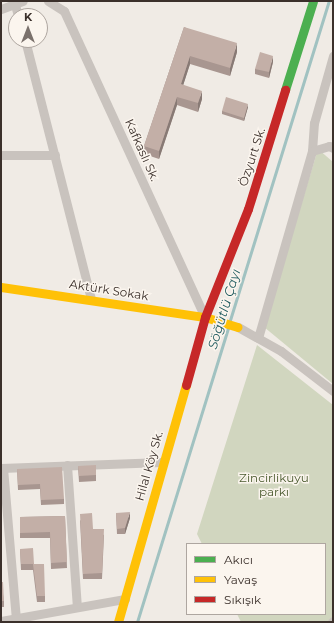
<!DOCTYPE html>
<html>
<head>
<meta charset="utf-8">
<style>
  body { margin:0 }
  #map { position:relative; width:334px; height:623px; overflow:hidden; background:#f0ebe5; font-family:Montserrat,sans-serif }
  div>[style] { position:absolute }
  .green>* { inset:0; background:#d1d6bf }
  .stream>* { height:3px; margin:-1.5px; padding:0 1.5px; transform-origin:1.5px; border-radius:1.5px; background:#a1c2c1 }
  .street>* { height:9px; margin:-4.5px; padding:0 4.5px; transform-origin:4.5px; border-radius:4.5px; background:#c9c3be }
  .fast>* { height:9px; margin:-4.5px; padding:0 4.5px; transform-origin:4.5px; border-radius:4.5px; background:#4caf50 }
  .slow>* { height:9px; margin:-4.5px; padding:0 4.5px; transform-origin:4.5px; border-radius:4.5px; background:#ffc107 }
  .jam>* { height:9px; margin:-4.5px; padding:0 4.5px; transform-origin:4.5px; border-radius:4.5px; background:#c62828 }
  .wall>* { inset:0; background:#a89690 }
  .shaded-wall>* { inset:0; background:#887a75 }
  .building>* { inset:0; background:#c3afa7 }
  span { translate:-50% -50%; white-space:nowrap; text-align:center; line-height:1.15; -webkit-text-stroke:3px #fbf5ee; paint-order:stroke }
  .street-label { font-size:12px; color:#3b302b }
  .park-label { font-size:12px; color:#4a5a2e }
  .water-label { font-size:13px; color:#1f5a5e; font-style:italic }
  .frame { position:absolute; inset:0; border:2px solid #3b302b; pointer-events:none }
  .legend { position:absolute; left:186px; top:543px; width:140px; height:72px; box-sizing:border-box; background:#fbf5ee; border:1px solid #aea6a0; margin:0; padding:5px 7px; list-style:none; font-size:12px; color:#3b302b }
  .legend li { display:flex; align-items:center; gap:8px; height:20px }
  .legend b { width:20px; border:1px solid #aea6a0 }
  .north { position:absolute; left:8px; top:8px; width:40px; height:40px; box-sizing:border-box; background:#fbf5ee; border:1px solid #aea6a0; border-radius:50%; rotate:0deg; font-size:11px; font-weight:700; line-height:16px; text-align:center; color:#3b302b }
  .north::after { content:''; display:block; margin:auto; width:14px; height:18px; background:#7a716c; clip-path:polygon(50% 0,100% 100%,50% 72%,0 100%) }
</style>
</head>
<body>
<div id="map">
  <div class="green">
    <i style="clip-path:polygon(318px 149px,333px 162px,333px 384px,264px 327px)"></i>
    <i style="clip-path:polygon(257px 345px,333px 405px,333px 622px,241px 622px,237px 614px,325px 614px,325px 544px,202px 544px,197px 534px)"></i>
  </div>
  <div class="stream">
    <i style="left:230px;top:320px;width:334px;rotate:-72.8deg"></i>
    <i style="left:137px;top:622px;width:308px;rotate:-72.8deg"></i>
  </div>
  <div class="street">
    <i style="left:14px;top:1px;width:16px;rotate:75deg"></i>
    <i style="left:48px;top:1px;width:19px;rotate:32deg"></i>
    <i style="left:64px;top:11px;width:337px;rotate:65.3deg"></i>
    <i style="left:1px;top:9px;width:23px;rotate:-20deg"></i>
    <i style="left:25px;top:40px;width:266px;rotate:75.7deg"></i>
    <i style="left:312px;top:151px;width:28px;rotate:-86deg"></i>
    <i style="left:314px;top:123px;width:70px;rotate:-74.2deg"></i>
    <i style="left:1px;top:155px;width:54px"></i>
    <i style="left:238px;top:327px;width:49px;rotate:29.2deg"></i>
    <i style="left:281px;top:351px;width:66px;rotate:37.6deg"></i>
    <i style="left:258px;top:338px;width:195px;rotate:-73.9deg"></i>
    <i style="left:312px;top:151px;width:18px;rotate:-16deg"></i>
    <i style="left:329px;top:146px;width:4px;rotate:27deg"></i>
    <i style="left:67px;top:465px;width:142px;rotate:86deg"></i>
    <i style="left:1px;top:468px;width:161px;rotate:-2.1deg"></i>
    <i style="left:3px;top:468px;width:152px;rotate:85.1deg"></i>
    <i style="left:1px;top:621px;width:126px;rotate:-10.1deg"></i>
    <i style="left:332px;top:622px;width:1px;rotate:-45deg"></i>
  </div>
  <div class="fast">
    <i style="left:285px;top:90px;width:93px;rotate:-72.5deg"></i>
  </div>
  <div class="slow">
    <i style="left:1px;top:287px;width:206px;rotate:8.4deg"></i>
    <i style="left:205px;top:317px;width:34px;rotate:17deg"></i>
    <i style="left:118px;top:622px;width:247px;rotate:-74deg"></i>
  </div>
  <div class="jam">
    <i style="left:186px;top:385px;width:71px;rotate:-74.4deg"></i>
    <i style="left:205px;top:317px;width:116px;rotate:-68.3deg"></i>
    <i style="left:248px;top:209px;width:125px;rotate:-72.7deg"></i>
  </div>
  <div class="wall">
    <i style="clip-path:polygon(184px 27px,237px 52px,230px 76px,190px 64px,183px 85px,202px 99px,198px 112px,177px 105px,159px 159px,144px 154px,144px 146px)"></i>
    <i style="clip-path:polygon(273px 62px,269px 78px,255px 74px,255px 69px)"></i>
    <i style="clip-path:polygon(248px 107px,244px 121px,222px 114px,222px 111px)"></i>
    <i style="clip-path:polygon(78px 466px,96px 475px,96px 481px,79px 482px)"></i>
    <i style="clip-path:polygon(17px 469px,64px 499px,64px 504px,41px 505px,40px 489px,18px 490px)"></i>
    <i style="clip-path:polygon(116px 513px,130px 518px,125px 534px,117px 534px)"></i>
    <i style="clip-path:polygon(65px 516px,67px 568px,51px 569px,50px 538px,20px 538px,20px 517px)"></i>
    <i style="clip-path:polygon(80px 520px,93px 529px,104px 535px,102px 579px,83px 579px)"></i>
    <i style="clip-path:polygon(1px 549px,2px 566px,2px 572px,1px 572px)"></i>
    <i style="clip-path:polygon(20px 549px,34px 564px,45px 596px,45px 602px,37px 602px,33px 570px,21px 570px)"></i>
    <i style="clip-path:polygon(1px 582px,4px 601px,4px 607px,1px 607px)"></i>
  </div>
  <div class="shaded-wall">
    <i style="clip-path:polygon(237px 43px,237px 52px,230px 76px,230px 68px)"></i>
    <i style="clip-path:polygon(190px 56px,190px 64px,181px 92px,181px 84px)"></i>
    <i style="clip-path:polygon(273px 56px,273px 62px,269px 78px,269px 72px)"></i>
    <i style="clip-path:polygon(202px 91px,202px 99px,198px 112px,198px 103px)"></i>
    <i style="clip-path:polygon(177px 97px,177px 105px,159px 159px,159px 151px)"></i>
    <i style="clip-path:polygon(248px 104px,248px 107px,244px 121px,244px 118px)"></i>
    <i style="clip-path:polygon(130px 512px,130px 518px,125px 534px,125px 528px)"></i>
  </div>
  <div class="building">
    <i style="clip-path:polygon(184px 27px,237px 43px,230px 68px,190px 56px,181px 84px,202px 91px,198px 103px,177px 97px,159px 151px,144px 146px)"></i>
    <i style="clip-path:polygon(260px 52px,273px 56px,269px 72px,255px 69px)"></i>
    <i style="clip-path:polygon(226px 97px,248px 104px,244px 118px,222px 111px)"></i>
    <i style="clip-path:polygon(96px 465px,96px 475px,79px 476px,78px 466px)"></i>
    <i style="clip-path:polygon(62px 467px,64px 499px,41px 500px,40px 484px,18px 485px,17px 469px)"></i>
    <i style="clip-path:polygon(130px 512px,125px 528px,117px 529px,116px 513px)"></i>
    <i style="clip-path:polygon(92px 513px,93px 529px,104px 529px,102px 573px,83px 574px,80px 514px)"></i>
    <i style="clip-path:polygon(65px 516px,67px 562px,51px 563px,50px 532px,20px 533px,20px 517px)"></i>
    <i style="clip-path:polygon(33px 548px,34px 564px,44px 564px,45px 596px,37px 596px,33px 564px,21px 564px,20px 549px)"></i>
    <i style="clip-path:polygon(1px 549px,2px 566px,1px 566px)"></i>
    <i style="clip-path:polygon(1px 582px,3px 582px,4px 601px,1px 601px)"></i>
  </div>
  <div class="street-label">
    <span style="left:142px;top:150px;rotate:66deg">Kafkaslı Sk.</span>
    <span style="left:252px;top:157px;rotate:-72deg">Özyurt Sk.</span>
    <span style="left:109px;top:290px;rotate:9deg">Aktürk Sokak</span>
    <span style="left:149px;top:466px;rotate:-74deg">Hilal Köy Sk.</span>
  </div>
  <div class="park-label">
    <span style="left:274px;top:485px">Zincirlikuyu<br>parkı</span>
  </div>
  <div class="water-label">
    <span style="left:224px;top:309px;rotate:-73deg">Söğütlü Çayı</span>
  </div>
  <div class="frame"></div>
  <ul class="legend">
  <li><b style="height:5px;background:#4caf50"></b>Akıcı</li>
  <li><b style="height:5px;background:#ffc107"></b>Yavaş</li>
  <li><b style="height:5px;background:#c62828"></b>Sıkışık</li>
  </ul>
  <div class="north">K</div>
</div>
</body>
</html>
